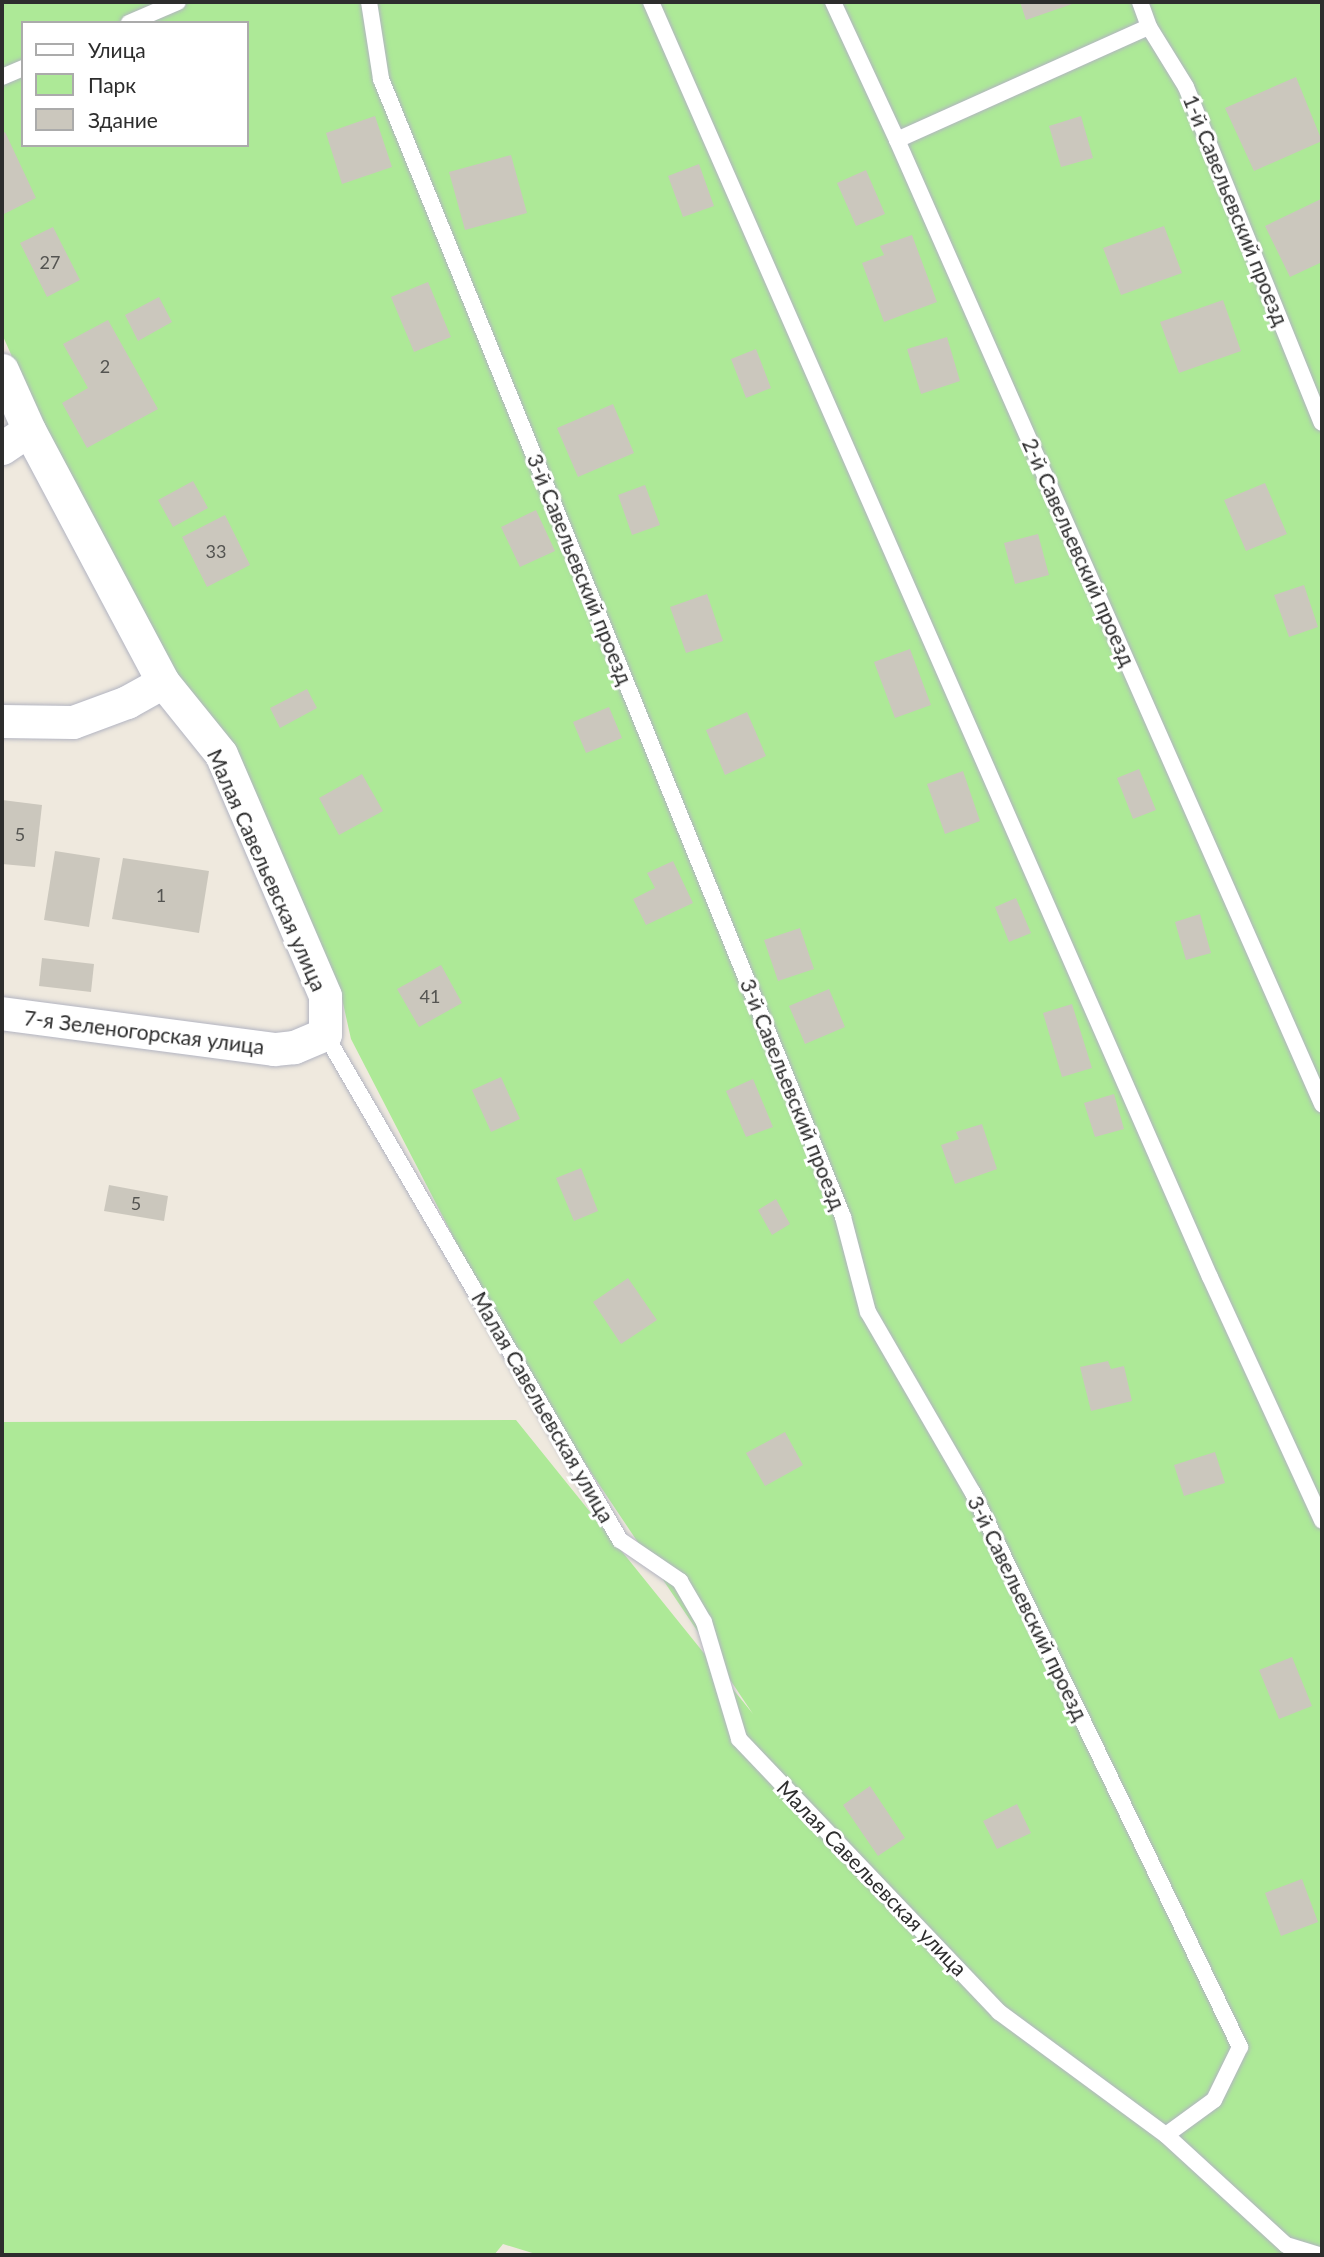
<!DOCTYPE html>
<html>
<head>
<meta charset="utf-8">
<style>
  body { margin:0 }
  #map { position:relative; width:1324px; height:2257px; overflow:hidden; background:#efe9de; font-family:Lato,sans-serif }
  div>[style] { position:absolute }
  .green>* { inset:0; background:#ade997 }
  .building>* { inset:0; background:#cbc7bd }
  .roads { filter:drop-shadow(0 0 2px #b2b4c1) drop-shadow(0 0 2px #b2b4c1) }
  .service>* { height:16px; margin:-8px; padding:0 8px; transform-origin:8px; border-radius:8px; background:#fff }
  .minor>* { height:33px; margin:-16.5px; padding:0 16.5px; transform-origin:16.5px; border-radius:16.5px; background:#fff }
  span { translate:-50% -50%; white-space:nowrap; text-align:center; line-height:1.15; -webkit-text-stroke:6px #fff; paint-order:stroke }
  .number-label { font-size:18px; color:#545451 }
  .number-label span { -webkit-text-stroke-width:0 }
  .street-label { font-size:21px; color:#2d2d2d }
  .frame { position:absolute; inset:0; border:4px solid #2d2d2d; pointer-events:none }
  .legend { position:absolute; left:21px; top:21px; width:228px; height:126px; box-sizing:border-box; background:#fff; border:2px solid #ababab; margin:0; padding:9px 12px; list-style:none; font-size:21px; color:#2d2d2d }
  .legend li { display:flex; align-items:center; gap:14px; height:35px }
  .legend b { width:35px; border:2px solid #ababab }
</style>
</head>
<body>
<div id="map">
  <div class="green">
    <i style="clip-path:polygon(evenodd,2px 2px,1322px 2px,1322px 2255px,539px 2255px,503px 2244px,494px 2255px,2px 2255px,2px 1422px,516px 1420px,753px 1714px,521px 1368px,351px 1039px,340px 990px,169px 677px,51px 445px,2px 334px,2px 2px,23px 23px,247px 23px,247px 145px,23px 145px,23px 23px)"></i>
  </div>
  <div class="building">
    <i style="clip-path:polygon(1020px 2px,1071px 2px,1072px 4px,1026px 20px)"></i>
    <i style="clip-path:polygon(1296px 77px,1322px 141px,1254px 171px,1225px 108px)"></i>
    <i style="clip-path:polygon(375px 116px,392px 167px,342px 184px,326px 133px)"></i>
    <i style="clip-path:polygon(1081px 116px,1093px 158px,1061px 167px,1049px 126px)"></i>
    <i style="clip-path:polygon(5px 132px,36px 198px,2px 215px,2px 134px)"></i>
    <i style="clip-path:polygon(511px 155px,527px 213px,465px 230px,449px 172px)"></i>
    <i style="clip-path:polygon(699px 164px,714px 206px,683px 217px,668px 176px)"></i>
    <i style="clip-path:polygon(866px 170px,885px 214px,856px 226px,837px 183px)"></i>
    <i style="clip-path:polygon(1321px 199px,1322px 262px,1290px 277px,1265px 226px)"></i>
    <i style="clip-path:polygon(1164px 226px,1182px 273px,1121px 295px,1103px 248px)"></i>
    <i style="clip-path:polygon(53px 227px,80px 280px,47px 297px,20px 243px)"></i>
    <i style="clip-path:polygon(912px 235px,937px 302px,884px 322px,862px 263px,884px 255px,880px 246px)"></i>
    <i style="clip-path:polygon(428px 282px,451px 337px,414px 352px,391px 297px)"></i>
    <i style="clip-path:polygon(159px 297px,172px 322px,138px 341px,125px 315px)"></i>
    <i style="clip-path:polygon(1223px 300px,1241px 351px,1179px 373px,1160px 322px)"></i>
    <i style="clip-path:polygon(108px 320px,158px 409px,87px 448px,62px 403px,88px 388px,63px 344px)"></i>
    <i style="clip-path:polygon(947px 337px,960px 381px,921px 394px,907px 349px)"></i>
    <i style="clip-path:polygon(756px 349px,771px 388px,746px 398px,731px 359px)"></i>
    <i style="clip-path:polygon(613px 404px,634px 453px,578px 477px,557px 428px)"></i>
    <i style="clip-path:polygon(193px 481px,208px 508px,173px 527px,158px 500px)"></i>
    <i style="clip-path:polygon(1265px 483px,1287px 534px,1246px 551px,1224px 500px)"></i>
    <i style="clip-path:polygon(645px 485px,660px 525px,632px 535px,618px 495px)"></i>
    <i style="clip-path:polygon(536px 510px,555px 551px,520px 567px,501px 527px)"></i>
    <i style="clip-path:polygon(225px 515px,250px 565px,207px 587px,182px 537px)"></i>
    <i style="clip-path:polygon(1038px 534px,1049px 575px,1015px 584px,1004px 543px)"></i>
    <i style="clip-path:polygon(1304px 585px,1318px 627px,1289px 637px,1274px 595px)"></i>
    <i style="clip-path:polygon(707px 594px,723px 641px,686px 653px,670px 607px)"></i>
    <i style="clip-path:polygon(910px 649px,931px 705px,895px 718px,874px 662px)"></i>
    <i style="clip-path:polygon(307px 689px,317px 708px,280px 728px,270px 708px)"></i>
    <i style="clip-path:polygon(609px 707px,622px 738px,586px 753px,573px 722px)"></i>
    <i style="clip-path:polygon(747px 712px,766px 756px,725px 775px,706px 730px)"></i>
    <i style="clip-path:polygon(1139px 769px,1156px 810px,1133px 819px,1117px 778px)"></i>
    <i style="clip-path:polygon(963px 771px,980px 821px,945px 834px,927px 784px)"></i>
    <i style="clip-path:polygon(362px 774px,383px 811px,339px 835px,319px 798px)"></i>
    <i style="clip-path:polygon(2px 800px,42px 805px,35px 867px,2px 864px)"></i>
    <i style="clip-path:polygon(55px 851px,100px 858px,89px 927px,44px 920px)"></i>
    <i style="clip-path:polygon(123px 858px,209px 871px,199px 933px,112px 919px)"></i>
    <i style="clip-path:polygon(673px 861px,693px 903px,646px 925px,633px 899px,655px 888px,647px 873px)"></i>
    <i style="clip-path:polygon(1016px 898px,1031px 933px,1009px 942px,995px 907px)"></i>
    <i style="clip-path:polygon(1200px 914px,1211px 953px,1186px 960px,1175px 922px)"></i>
    <i style="clip-path:polygon(800px 928px,814px 969px,778px 981px,764px 940px)"></i>
    <i style="clip-path:polygon(42px 958px,94px 964px,91px 992px,39px 986px)"></i>
    <i style="clip-path:polygon(441px 965px,462px 1003px,419px 1027px,397px 989px)"></i>
    <i style="clip-path:polygon(829px 989px,845px 1027px,805px 1044px,789px 1006px)"></i>
    <i style="clip-path:polygon(1072px 1004px,1092px 1068px,1062px 1077px,1043px 1013px)"></i>
    <i style="clip-path:polygon(501px 1077px,520px 1119px,491px 1132px,472px 1090px)"></i>
    <i style="clip-path:polygon(753px 1079px,773px 1127px,746px 1137px,726px 1091px)"></i>
    <i style="clip-path:polygon(1114px 1094px,1124px 1129px,1095px 1137px,1084px 1103px)"></i>
    <i style="clip-path:polygon(982px 1124px,997px 1169px,955px 1184px,941px 1145px,959px 1139px,956px 1132px)"></i>
    <i style="clip-path:polygon(581px 1168px,598px 1211px,574px 1221px,556px 1178px)"></i>
    <i style="clip-path:polygon(109px 1185px,168px 1196px,164px 1221px,104px 1211px)"></i>
    <i style="clip-path:polygon(776px 1199px,790px 1224px,772px 1235px,758px 1210px)"></i>
    <i style="clip-path:polygon(628px 1278px,657px 1320px,621px 1344px,593px 1302px)"></i>
    <i style="clip-path:polygon(1108px 1361px,1111px 1369px,1124px 1366px,1132px 1401px,1091px 1411px,1080px 1367px)"></i>
    <i style="clip-path:polygon(785px 1432px,803px 1465px,765px 1486px,746px 1453px)"></i>
    <i style="clip-path:polygon(1215px 1452px,1225px 1483px,1184px 1496px,1174px 1465px)"></i>
    <i style="clip-path:polygon(1292px 1657px,1312px 1706px,1279px 1719px,1259px 1670px)"></i>
    <i style="clip-path:polygon(870px 1786px,905px 1838px,878px 1856px,843px 1805px)"></i>
    <i style="clip-path:polygon(1017px 1804px,1031px 1833px,997px 1849px,983px 1821px)"></i>
    <i style="clip-path:polygon(1302px 1879px,1318px 1922px,1281px 1936px,1265px 1893px)"></i>
  </div>
  <div class="roads">
    <div class="service">
      <i style="left:369px;top:2px;width:78px;rotate:81.1deg"></i>
      <i style="left:381px;top:79px;width:1228px;rotate:67.9deg"></i>
      <i style="left:843px;top:1217px;width:98px;rotate:75.3deg"></i>
      <i style="left:868px;top:1312px;width:209px;rotate:59.9deg"></i>
      <i style="left:973px;top:1493px;width:615px;rotate:64.27deg"></i>
      <i style="left:1240px;top:2047px;width:59px;rotate:116.1deg"></i>
      <i style="left:1214px;top:2100px;width:59px;rotate:143.9deg"></i>
      <i style="left:651px;top:2px;width:1392px;rotate:66.33deg"></i>
      <i style="left:1210px;top:1277px;width:268px;rotate:65.3deg"></i>
      <i style="left:833px;top:2px;width:152px;rotate:65.1deg"></i>
      <i style="left:897px;top:140px;width:1054px;rotate:66.21deg"></i>
      <i style="left:1140px;top:2px;width:27px;rotate:70deg"></i>
      <i style="left:1149px;top:27px;width:70px;rotate:58.3deg"></i>
      <i style="left:1186px;top:87px;width:362px;rotate:68deg"></i>
      <i style="left:129px;top:23px;width:53px;rotate:-23.2deg"></i>
      <i style="left:2px;top:77px;width:23px;rotate:-23deg"></i>
      <i style="left:897px;top:140px;width:276px;rotate:-24.2deg"></i>
      <i style="left:325px;top:1034px;width:586px;rotate:59.76deg"></i>
      <i style="left:620px;top:1540px;width:73px;rotate:34.3deg"></i>
      <i style="left:680px;top:1581px;width:48px;rotate:59.7deg"></i>
      <i style="left:704px;top:1622px;width:122px;rotate:73.3deg"></i>
      <i style="left:739px;top:1739px;width:377px;rotate:46.4deg"></i>
      <i style="left:999px;top:2012px;width:207px;rotate:36.4deg"></i>
      <i style="left:1166px;top:2135px;width:163px;rotate:42.5deg"></i>
      <i style="left:1286px;top:2245px;width:34px;rotate:17deg"></i>
    </div>
    <div class="minor">
      <i style="left:2px;top:370px;width:66px;rotate:65.8deg"></i>
      <i style="left:29px;top:430px;width:285px;rotate:62deg"></i>
      <i style="left:163px;top:682px;width:92px;rotate:51.1deg"></i>
      <i style="left:221px;top:754px;width:263px;rotate:66.7deg"></i>
      <i style="left:325px;top:996px;width:38px;rotate:90deg"></i>
      <i style="left:325px;top:1034px;width:34px;rotate:157deg"></i>
      <i style="left:294px;top:1047px;width:20px;rotate:174deg"></i>
      <i style="left:274px;top:1049px;width:274px;rotate:-172.5deg"></i>
      <i style="left:2px;top:448px;width:32px;rotate:-34deg"></i>
      <i style="left:2px;top:721px;width:71px;rotate:0.8deg"></i>
      <i style="left:73px;top:722px;width:58px;rotate:-20.3deg"></i>
      <i style="left:127px;top:702px;width:41px;rotate:-29.1deg"></i>
    </div>
  </div>
  <div class="number-label">
    <span style="left:50px;top:262px">27</span>
    <span style="left:105px;top:366px">2</span>
    <span style="left:216px;top:551px">33</span>
    <span style="left:20px;top:834px">5</span>
    <span style="left:161px;top:895px">1</span>
    <span style="left:430px;top:996px">41</span>
    <span style="left:136px;top:1203px">5</span>
  </div>
  <div class="street-label">
    <span style="left:1236px;top:210px;rotate:68deg">1-й Савельевский проезд</span>
    <span style="left:1079px;top:552px;rotate:66deg">2-й Савельевский проезд</span>
    <span style="left:580px;top:569px;rotate:68deg">3-й Савельевский проезд</span>
    <span style="left:267px;top:870px;rotate:66deg">Малая Савельевская улица</span>
    <span style="left:144px;top:1032px;rotate:7deg">7-я Зеленогорская улица</span>
    <span style="left:793px;top:1094px;rotate:68deg">3-й Савельевский проезд</span>
    <span style="left:543px;top:1407px;rotate:60deg">Малая Савельевская улица</span>
    <span style="left:1028px;top:1608px;rotate:64deg">3-й Савельевский проезд</span>
    <span style="left:872px;top:1878px;rotate:46deg">Малая Савельевская улица</span>
  </div>
  <div class="frame"></div>
  <ul class="legend">
  <li><b style="height:9px;background:#fff"></b>Улица</li>
  <li><b style="height:19px;background:#ade997"></b>Парк</li>
  <li><b style="height:19px;background:#cbc7bd"></b>Здание</li>
  </ul>
</div>
</body>
</html>
